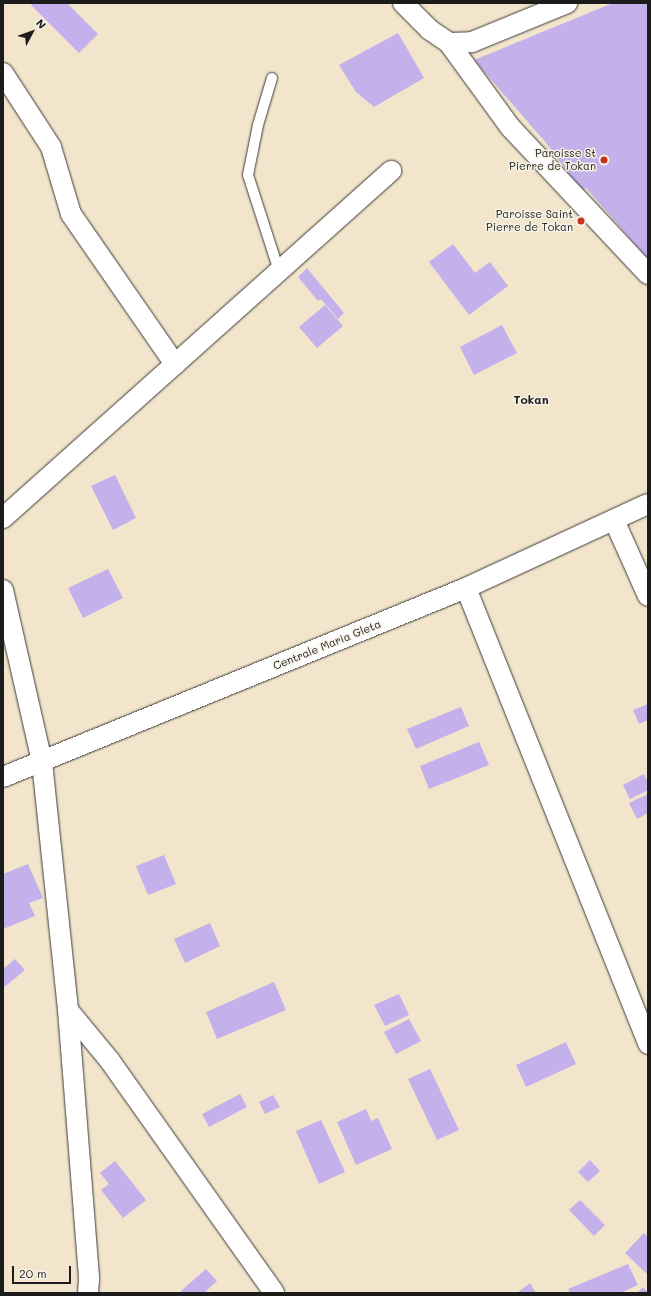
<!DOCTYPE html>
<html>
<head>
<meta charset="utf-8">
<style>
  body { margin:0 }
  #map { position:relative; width:651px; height:1296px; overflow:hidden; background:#f2e5cc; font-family:Mali,sans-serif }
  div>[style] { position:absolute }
  .building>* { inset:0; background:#c4b1ec }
  .roads { filter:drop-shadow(0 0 1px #3c3a36) drop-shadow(0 0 1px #3c3a36) }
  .service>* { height:10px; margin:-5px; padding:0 5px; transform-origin:5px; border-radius:5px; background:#fff }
  .minor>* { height:20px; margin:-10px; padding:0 10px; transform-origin:10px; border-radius:10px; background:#fff }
  .dots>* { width:11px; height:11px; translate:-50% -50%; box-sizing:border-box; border:2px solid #f7f3e8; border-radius:50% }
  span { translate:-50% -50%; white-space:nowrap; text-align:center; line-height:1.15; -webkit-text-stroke:3px #f7f3e8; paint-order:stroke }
  .poi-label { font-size:11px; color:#1c1c1c }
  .right { translate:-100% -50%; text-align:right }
  .street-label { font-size:11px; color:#1c1c1c }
  .neighbourhood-label { font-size:12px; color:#1c1c1c; font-weight:700 }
  .frame { position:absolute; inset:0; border:4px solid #1c1c1c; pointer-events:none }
  .north { position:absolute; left:12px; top:12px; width:40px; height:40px; -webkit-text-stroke:3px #f7f3e8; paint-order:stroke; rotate:49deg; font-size:11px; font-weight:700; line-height:16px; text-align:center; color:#1c1c1c }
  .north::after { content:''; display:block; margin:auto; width:14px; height:18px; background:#1c1c1c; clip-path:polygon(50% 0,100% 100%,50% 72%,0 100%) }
  .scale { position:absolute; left:12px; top:1266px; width:59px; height:18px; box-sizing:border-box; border:2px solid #1c1c1c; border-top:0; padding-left:5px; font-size:12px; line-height:14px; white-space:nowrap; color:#1c1c1c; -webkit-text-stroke:3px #f7f3e8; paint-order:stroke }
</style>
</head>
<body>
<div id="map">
  <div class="building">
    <i style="clip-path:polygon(33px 3px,67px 3px,98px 34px,79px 53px,31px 5px)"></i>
    <i style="clip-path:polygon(613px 3px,648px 3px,648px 259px,586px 188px,582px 191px,547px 144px,474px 60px)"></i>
    <i style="clip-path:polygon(398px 33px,424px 78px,374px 107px,356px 92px,339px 65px)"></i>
    <i style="clip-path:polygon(453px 244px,475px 273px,490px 262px,508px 286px,469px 315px,429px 262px)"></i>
    <i style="clip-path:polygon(307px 268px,344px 313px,338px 319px,321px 299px,318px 301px,298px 277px)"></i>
    <i style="clip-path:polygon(325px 305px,343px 326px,317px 348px,299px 327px)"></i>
    <i style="clip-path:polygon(502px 325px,517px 353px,474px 375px,460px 347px)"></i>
    <i style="clip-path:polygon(115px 475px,136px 518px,113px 530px,91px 486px)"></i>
    <i style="clip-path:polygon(108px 569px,123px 598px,83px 618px,68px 588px)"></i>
    <i style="clip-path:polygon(648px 704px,648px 720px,639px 724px,633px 710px)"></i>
    <i style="clip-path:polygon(461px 707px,469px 726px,416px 749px,407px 729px)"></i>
    <i style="clip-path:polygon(479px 742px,489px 765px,429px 789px,420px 766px)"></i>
    <i style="clip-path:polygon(644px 774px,648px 782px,648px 790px,630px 799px,623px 785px)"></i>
    <i style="clip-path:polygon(648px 794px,648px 813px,637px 819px,629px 803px)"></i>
    <i style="clip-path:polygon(164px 855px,176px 884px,148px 895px,136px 866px)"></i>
    <i style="clip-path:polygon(28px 864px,43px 898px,29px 903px,35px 916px,3px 929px,3px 874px)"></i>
    <i style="clip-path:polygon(210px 923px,220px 946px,185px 963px,174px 939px)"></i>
    <i style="clip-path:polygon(15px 959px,25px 970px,3px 988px,3px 969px)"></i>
    <i style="clip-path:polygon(274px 982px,286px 1010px,217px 1039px,206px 1012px)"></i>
    <i style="clip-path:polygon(399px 994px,409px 1015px,385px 1026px,374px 1005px)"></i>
    <i style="clip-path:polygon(409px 1019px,421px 1041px,396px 1054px,384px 1032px)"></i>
    <i style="clip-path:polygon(566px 1042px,576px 1064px,526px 1087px,516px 1065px)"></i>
    <i style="clip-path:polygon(430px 1069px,459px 1130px,437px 1140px,408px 1079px)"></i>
    <i style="clip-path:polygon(240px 1094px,247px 1107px,209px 1127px,202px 1114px)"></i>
    <i style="clip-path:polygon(273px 1095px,280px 1107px,265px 1114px,259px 1102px)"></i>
    <i style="clip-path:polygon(366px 1109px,371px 1121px,378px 1118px,392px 1149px,356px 1165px,337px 1122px)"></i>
    <i style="clip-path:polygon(321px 1120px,345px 1172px,319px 1184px,296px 1131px)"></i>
    <i style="clip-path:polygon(590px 1160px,600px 1171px,588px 1182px,578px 1172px)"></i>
    <i style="clip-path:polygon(115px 1161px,146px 1200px,123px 1218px,101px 1190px,109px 1184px,100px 1173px)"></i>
    <i style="clip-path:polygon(580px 1200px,605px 1225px,594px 1236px,569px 1210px)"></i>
    <i style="clip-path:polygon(644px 1233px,648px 1237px,648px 1275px,625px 1253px)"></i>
    <i style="clip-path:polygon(628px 1264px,638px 1285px,620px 1293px,570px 1293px,568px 1289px)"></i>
    <i style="clip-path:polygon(206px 1269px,217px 1281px,204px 1293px,183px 1293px,181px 1291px)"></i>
    <i style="clip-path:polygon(530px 1283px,536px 1293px,517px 1293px)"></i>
    <i style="clip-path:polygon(643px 1287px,648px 1293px,637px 1293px)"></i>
  </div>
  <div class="roads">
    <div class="service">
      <i style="left:272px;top:78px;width:49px;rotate:106.6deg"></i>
      <i style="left:258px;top:125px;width:51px;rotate:101.3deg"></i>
      <i style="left:248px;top:175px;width:101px;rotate:72.1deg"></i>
    </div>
    <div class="minor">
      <i style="left:403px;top:3px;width:38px;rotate:45deg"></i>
      <i style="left:430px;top:30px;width:23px;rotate:34deg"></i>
      <i style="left:449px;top:43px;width:104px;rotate:54deg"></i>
      <i style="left:510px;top:127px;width:202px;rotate:46.8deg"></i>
      <i style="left:449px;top:43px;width:23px;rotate:-2deg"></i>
      <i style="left:472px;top:42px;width:103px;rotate:-22.3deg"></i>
      <i style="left:3px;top:73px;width:88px;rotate:57deg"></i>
      <i style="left:51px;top:147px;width:70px;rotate:73.4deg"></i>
      <i style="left:71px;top:214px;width:183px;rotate:55.3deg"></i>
      <i style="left:3px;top:518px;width:521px;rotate:-41.81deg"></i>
      <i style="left:614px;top:520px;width:83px;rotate:65.9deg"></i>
      <i style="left:466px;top:588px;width:491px;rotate:68.2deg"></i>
      <i style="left:3px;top:590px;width:176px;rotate:77.2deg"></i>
      <i style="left:42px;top:762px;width:249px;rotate:84deg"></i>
      <i style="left:68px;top:1010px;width:270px;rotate:85.5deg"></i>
      <i style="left:89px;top:1279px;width:14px;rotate:94deg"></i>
      <i style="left:3px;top:777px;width:500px;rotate:-22.21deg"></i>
      <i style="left:466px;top:588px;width:200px;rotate:-24.8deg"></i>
      <i style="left:68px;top:1010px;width:66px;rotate:50.5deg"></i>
      <i style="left:110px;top:1061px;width:284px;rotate:54.7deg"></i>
    </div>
  </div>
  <div class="dots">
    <i style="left:604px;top:160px;background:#c8321e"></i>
    <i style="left:581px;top:221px;background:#c8321e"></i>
  </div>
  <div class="poi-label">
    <span class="right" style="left:596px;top:160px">Paroisse St<br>Pierre de Tokan</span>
    <span class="right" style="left:573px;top:221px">Paroisse Saint<br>Pierre de Tokan</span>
  </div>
  <div class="street-label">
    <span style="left:327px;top:645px;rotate:-22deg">Centrale Maria Gleta</span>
  </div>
  <div class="neighbourhood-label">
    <span style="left:531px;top:400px">Tokan</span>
  </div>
  <div class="frame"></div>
  <div class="north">N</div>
  <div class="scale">20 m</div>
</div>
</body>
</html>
